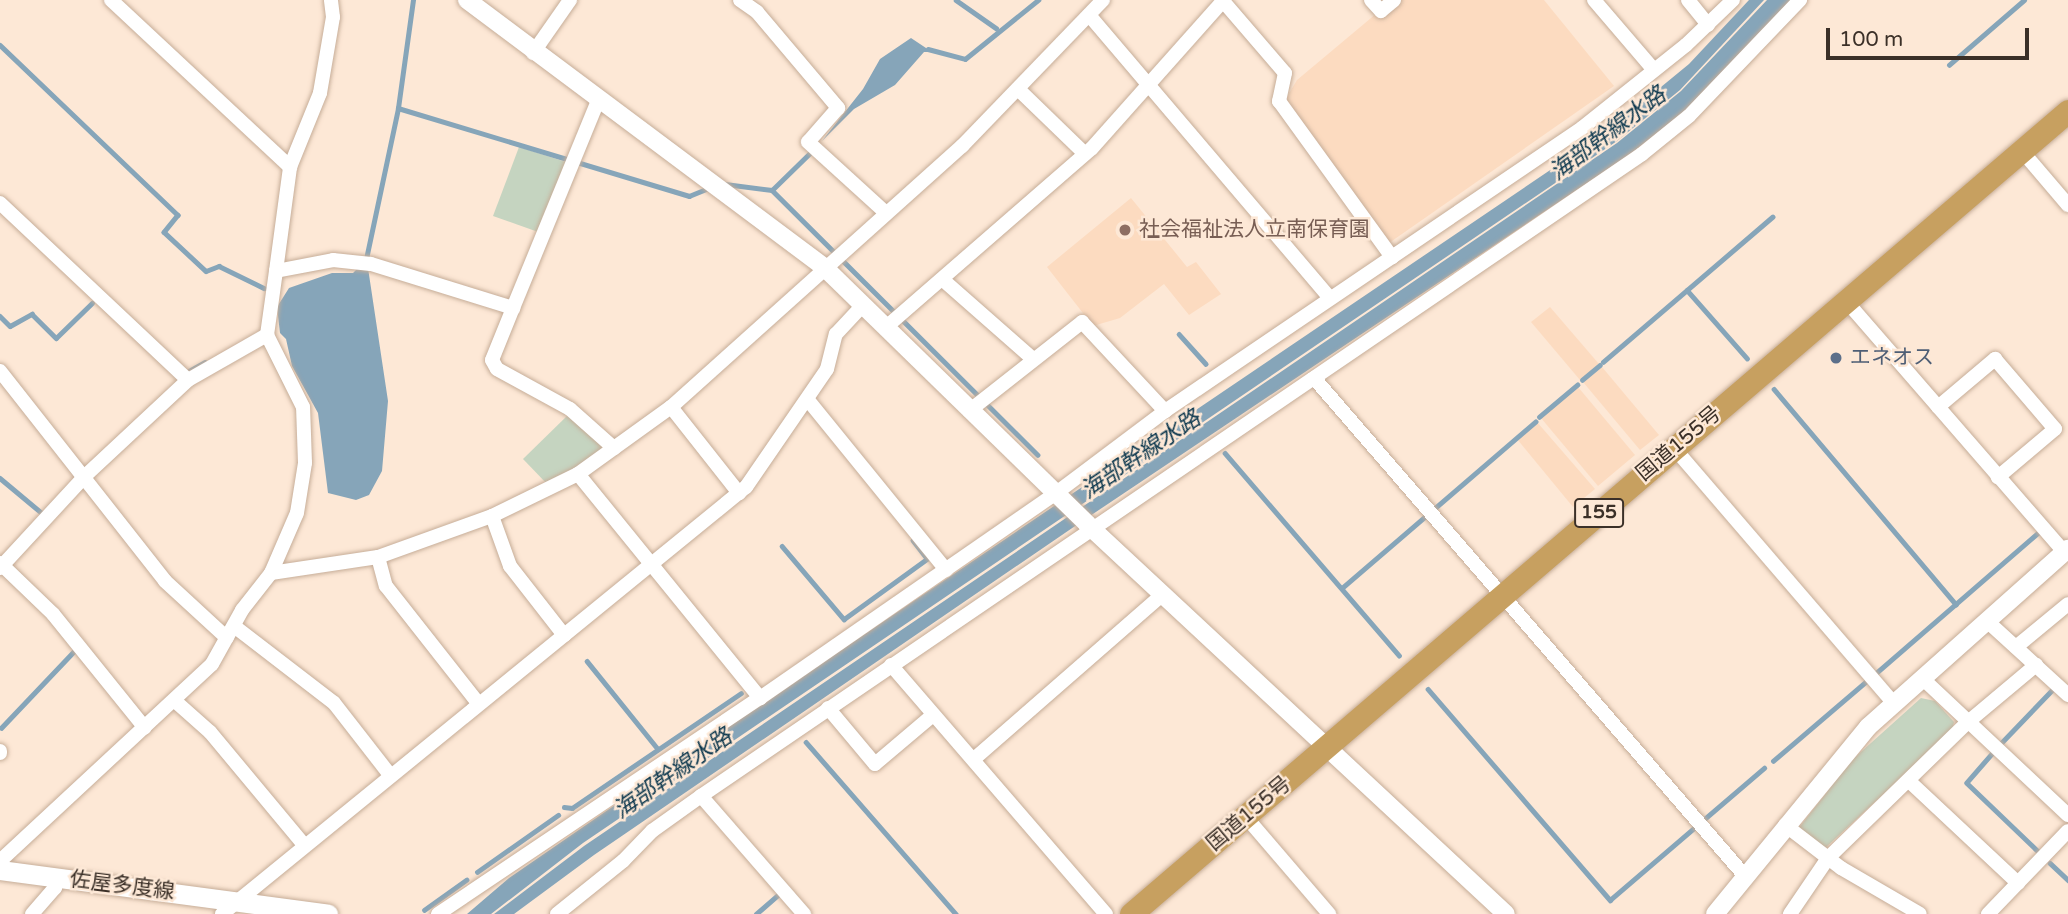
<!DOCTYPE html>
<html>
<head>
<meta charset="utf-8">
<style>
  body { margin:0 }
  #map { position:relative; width:2068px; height:914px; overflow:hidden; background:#fde8d6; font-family:"Varela Round","Noto Sans JP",sans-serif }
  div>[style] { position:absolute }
  .built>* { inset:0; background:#fcdbc0 }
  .green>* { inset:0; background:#c5d4c0 }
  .water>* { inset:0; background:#86a5b9 }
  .stream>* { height:4.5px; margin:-2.25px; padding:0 2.25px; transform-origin:2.25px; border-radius:2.25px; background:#86a5b9 }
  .roads { filter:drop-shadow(0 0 2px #c6ad98) drop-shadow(0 0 2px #c6ad98) }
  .minor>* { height:14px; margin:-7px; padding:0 7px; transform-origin:7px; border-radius:7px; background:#fff }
  .tertiary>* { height:18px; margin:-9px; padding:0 9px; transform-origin:9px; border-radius:9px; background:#fff }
  .secondary>* { height:19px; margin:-9.5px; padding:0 9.5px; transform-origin:9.5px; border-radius:9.5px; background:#fff }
  .trunk>* { height:23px; margin:-11.5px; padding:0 11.5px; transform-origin:11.5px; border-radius:11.5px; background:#c7a060 }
  .dots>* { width:19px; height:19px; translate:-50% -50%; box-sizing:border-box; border:4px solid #fde8d6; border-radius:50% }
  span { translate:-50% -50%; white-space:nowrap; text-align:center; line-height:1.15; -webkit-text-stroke:5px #fde8d6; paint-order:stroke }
  .shield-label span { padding:2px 5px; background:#fde8d6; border:2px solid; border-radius:5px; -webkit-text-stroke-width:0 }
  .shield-label { font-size:19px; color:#3b3028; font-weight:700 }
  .education-label { font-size:21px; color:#785e54 }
  .left { translate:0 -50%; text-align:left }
  .service-label { font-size:21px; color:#4e5e75 }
  .street-label { font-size:21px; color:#3b3028 }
  .water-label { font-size:23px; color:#0d384e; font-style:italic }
  .scale { position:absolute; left:1826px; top:28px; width:203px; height:32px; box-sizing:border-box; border:4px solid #3b3028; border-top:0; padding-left:9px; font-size:21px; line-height:24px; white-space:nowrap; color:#3b3028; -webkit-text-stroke:5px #fde8d6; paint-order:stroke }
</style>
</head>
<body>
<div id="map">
  <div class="built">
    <i style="clip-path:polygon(1400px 0,1544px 0,1614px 86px,1389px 243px,1284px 102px,1297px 80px,1377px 13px)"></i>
    <i style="clip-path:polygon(1131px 198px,1187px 267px,1196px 262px,1221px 294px,1189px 315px,1164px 284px,1120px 318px,1093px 326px,1047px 267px)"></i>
    <i style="clip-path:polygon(1550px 307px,1599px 364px,1580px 380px,1531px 322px)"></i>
    <i style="clip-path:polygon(1602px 367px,1659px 435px,1640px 450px,1583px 382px)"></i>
    <i style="clip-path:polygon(1578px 387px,1635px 455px,1598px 486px,1541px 418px)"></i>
    <i style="clip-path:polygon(1537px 422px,1595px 489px,1573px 507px,1517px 439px)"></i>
  </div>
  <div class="green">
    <i style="clip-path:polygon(519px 147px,569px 163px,541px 233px,493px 216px)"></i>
    <i style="clip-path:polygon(569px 414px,607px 447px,549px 486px,523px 459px)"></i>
    <i style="clip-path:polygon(1921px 698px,1935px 701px,1954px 722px,1952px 731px,1823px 850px,1798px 829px,1852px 760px)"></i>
  </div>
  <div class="water">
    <i style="clip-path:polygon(1749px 0,1764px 0,1680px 90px,1617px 141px,583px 843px,491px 914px,467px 914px,509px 878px,763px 703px,1605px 133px,1689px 64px)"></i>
    <i style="clip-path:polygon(1767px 0,1791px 0,1685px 111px,1629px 155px,1081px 522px,594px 855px,514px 914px,494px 914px,584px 846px,1617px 143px,1681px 91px)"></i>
    <i style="clip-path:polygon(911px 38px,932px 52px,924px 52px,895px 85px,854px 109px,822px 141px,863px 89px,880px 59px)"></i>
    <i style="clip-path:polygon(360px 266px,368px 268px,388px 401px,382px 471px,369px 495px,356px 500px,328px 493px,318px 413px,292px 366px,286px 339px,280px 333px,277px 307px,289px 288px,332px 273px,353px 273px)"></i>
  </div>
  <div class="stream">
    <i style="left:956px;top:0;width:49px;rotate:35deg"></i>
    <i style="left:0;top:45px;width:246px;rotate:43.7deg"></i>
    <i style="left:178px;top:215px;width:22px;rotate:129deg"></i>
    <i style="left:164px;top:232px;width:57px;rotate:42.9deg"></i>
    <i style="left:206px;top:271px;width:14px;rotate:-21deg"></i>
    <i style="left:219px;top:266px;width:50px;rotate:26.1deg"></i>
    <i style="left:928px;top:49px;width:38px;rotate:15deg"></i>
    <i style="left:965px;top:59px;width:94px;rotate:-38.9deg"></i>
    <i style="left:1949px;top:65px;width:99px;rotate:-40.9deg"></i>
    <i style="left:398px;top:108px;width:304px;rotate:16.8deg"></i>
    <i style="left:689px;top:196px;width:18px;rotate:-22deg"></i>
    <i style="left:725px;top:184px;width:47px;rotate:7.3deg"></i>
    <i style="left:772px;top:190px;width:375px;rotate:44.9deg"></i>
    <i style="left:772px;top:190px;width:52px;rotate:-44.2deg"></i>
    <i style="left:366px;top:259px;width:154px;rotate:-78deg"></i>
    <i style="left:398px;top:108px;width:109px;rotate:-82.1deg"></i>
    <i style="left:1687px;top:290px;width:91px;rotate:48.6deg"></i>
    <i style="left:0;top:316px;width:14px;rotate:45deg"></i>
    <i style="left:10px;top:326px;width:25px;rotate:-29deg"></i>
    <i style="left:32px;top:314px;width:34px;rotate:45deg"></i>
    <i style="left:56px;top:338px;width:50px;rotate:-44.2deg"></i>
    <i style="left:1179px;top:334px;width:40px;rotate:48deg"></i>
    <i style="left:1603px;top:362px;width:223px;rotate:-40.6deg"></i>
    <i style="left:189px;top:371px;width:18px;rotate:-29deg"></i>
    <i style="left:1582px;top:380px;width:23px;rotate:-40deg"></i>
    <i style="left:1774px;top:389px;width:282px;rotate:49.8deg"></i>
    <i style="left:1539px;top:417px;width:50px;rotate:-40.1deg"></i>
    <i style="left:1225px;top:453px;width:267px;rotate:49.3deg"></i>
    <i style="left:0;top:478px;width:56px;rotate:39.9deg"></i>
    <i style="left:782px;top:546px;width:96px;rotate:49.7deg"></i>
    <i style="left:844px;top:619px;width:102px;rotate:-35.9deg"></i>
    <i style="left:927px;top:559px;width:23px;rotate:-128deg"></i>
    <i style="left:1342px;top:588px;width:255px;rotate:-40.7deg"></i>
    <i style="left:587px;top:661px;width:113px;rotate:51.1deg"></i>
    <i style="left:1875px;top:674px;width:218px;rotate:-40.9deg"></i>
    <i style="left:1428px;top:689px;width:279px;rotate:49.2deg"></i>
    <i style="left:1610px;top:900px;width:111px;rotate:-40.6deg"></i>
    <i style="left:1px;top:728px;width:106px;rotate:-46.5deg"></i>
    <i style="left:806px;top:742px;width:228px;rotate:48.9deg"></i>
    <i style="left:2002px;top:742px;width:76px;rotate:-46.1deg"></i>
    <i style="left:1992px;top:754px;width:38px;rotate:131deg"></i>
    <i style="left:1967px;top:783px;width:101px;rotate:43.8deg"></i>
    <i style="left:1773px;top:761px;width:125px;rotate:-40.5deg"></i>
    <i style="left:564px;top:807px;width:8px;rotate:7deg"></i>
    <i style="left:572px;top:808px;width:204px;rotate:-34.2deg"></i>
    <i style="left:1701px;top:822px;width:83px;rotate:-40.6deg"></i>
    <i style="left:2050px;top:863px;width:25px;rotate:43deg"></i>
    <i style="left:477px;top:872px;width:99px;rotate:-35.1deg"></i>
    <i style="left:424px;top:910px;width:52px;rotate:-35.5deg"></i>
    <i style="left:756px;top:914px;width:32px;rotate:-41deg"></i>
  </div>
  <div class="roads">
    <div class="minor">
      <i style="left:111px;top:0;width:245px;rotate:43deg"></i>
      <i style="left:740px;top:0;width:21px;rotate:35deg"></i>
      <i style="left:757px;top:12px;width:126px;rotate:49.8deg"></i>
      <i style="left:838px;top:108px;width:45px;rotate:131.4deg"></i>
      <i style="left:808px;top:142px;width:105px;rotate:42.3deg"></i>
      <i style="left:1371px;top:0;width:15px;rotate:48deg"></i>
      <i style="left:1381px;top:11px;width:17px;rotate:-40deg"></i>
      <i style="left:1594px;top:0;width:92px;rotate:49.4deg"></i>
      <i style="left:1688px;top:0;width:32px;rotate:51deg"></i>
      <i style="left:1223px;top:1px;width:95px;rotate:49.3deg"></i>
      <i style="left:1285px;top:73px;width:29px;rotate:102deg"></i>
      <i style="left:1279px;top:101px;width:193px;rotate:54.1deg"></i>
      <i style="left:1089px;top:15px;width:372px;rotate:49.6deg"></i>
      <i style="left:533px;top:53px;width:65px;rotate:-55.1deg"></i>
      <i style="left:1018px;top:89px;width:93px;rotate:44.1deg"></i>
      <i style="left:2022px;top:151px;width:71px;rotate:49.6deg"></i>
      <i style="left:0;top:203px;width:258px;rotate:43.3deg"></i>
      <i style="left:276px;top:271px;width:105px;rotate:-82.3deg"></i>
      <i style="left:290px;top:167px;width:80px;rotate:-67.9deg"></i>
      <i style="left:320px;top:93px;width:77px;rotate:-80.3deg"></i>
      <i style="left:333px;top:17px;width:17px;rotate:-97deg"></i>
      <i style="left:942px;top:279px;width:120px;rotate:41.3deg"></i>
      <i style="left:1847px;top:302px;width:331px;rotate:49deg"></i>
      <i style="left:513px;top:308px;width:56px;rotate:112deg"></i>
      <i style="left:492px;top:360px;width:10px;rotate:61deg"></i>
      <i style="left:497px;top:369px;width:83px;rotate:28.7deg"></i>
      <i style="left:570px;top:409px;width:59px;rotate:41.6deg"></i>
      <i style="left:885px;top:328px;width:274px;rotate:-41deg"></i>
      <i style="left:1092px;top:148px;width:198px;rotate:-48.3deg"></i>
      <i style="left:0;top:371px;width:267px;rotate:51.8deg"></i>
      <i style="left:165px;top:581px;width:84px;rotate:42.6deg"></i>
      <i style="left:1314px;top:378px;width:659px;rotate:49.13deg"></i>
      <i style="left:808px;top:400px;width:219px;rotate:50.9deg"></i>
      <i style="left:671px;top:407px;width:110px;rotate:51.7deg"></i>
      <i style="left:1938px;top:407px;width:75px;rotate:-40.1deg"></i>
      <i style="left:1995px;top:359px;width:92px;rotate:49.4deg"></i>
      <i style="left:2055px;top:429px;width:75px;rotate:139.9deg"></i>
      <i style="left:969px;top:411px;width:144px;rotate:-38.2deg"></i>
      <i style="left:1082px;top:322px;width:122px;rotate:47deg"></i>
      <i style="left:1675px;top:449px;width:336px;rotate:49.3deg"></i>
      <i style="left:578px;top:474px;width:289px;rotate:50.9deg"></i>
      <i style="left:492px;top:516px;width:53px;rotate:70.2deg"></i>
      <i style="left:510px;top:566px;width:88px;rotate:52deg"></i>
      <i style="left:378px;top:557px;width:30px;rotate:75deg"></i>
      <i style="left:386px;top:586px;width:149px;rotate:51.8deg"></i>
      <i style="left:0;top:563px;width:74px;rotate:43.9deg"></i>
      <i style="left:53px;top:614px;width:146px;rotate:51.1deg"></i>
      <i style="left:0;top:568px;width:125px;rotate:-47.3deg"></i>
      <i style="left:85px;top:476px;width:141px;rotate:-43deg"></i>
      <i style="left:188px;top:380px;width:91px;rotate:-29.7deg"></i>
      <i style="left:271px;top:573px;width:108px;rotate:-8.5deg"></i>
      <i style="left:378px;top:557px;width:121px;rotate:-19.8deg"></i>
      <i style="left:492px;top:516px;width:96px;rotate:-26deg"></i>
      <i style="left:578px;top:474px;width:115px;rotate:-35.8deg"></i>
      <i style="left:671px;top:407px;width:391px;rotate:-41.9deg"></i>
      <i style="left:962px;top:146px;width:203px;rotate:-46deg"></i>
      <i style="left:1987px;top:621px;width:110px;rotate:42.4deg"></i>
      <i style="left:234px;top:626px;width:126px;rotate:37.6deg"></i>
      <i style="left:334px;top:703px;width:91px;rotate:52.1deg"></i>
      <i style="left:2016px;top:647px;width:67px;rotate:-39.6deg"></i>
      <i style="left:891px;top:665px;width:329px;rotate:49.2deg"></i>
      <i style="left:1922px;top:678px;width:200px;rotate:43.2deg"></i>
      <i style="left:175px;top:701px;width:47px;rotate:41.5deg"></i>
      <i style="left:210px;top:732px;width:148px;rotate:50.2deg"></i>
      <i style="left:828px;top:708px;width:73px;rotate:50deg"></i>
      <i style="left:875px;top:764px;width:76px;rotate:-40.2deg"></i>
      <i style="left:0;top:751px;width:2px;rotate:90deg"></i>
      <i style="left:974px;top:759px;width:249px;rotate:-41.1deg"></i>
      <i style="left:1910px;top:782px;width:148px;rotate:43.1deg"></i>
      <i style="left:701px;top:796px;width:157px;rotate:48.9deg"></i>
      <i style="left:1246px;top:817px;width:128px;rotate:49.4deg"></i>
      <i style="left:1785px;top:825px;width:71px;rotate:37.5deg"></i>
      <i style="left:1841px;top:868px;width:91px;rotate:30.2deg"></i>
      <i style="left:0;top:861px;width:289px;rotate:-42.9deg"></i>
      <i style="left:212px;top:664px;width:62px;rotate:-60.9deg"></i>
      <i style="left:242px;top:610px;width:47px;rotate:-51.9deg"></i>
      <i style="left:271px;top:573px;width:65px;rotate:-66.6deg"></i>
      <i style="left:297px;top:513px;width:51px;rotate:-80.9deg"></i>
      <i style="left:305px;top:463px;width:56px;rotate:-92deg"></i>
      <i style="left:303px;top:407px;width:80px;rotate:-116.6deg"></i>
      <i style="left:267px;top:335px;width:65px;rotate:-82deg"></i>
      <i style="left:276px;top:271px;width:58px;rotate:-10.9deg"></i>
      <i style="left:333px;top:260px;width:38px;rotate:6deg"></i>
      <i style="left:371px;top:264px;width:149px;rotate:17.2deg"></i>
      <i style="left:513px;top:308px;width:224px;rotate:-67.7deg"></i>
      <i style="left:32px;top:914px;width:35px;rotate:-49deg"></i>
      <i style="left:55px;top:888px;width:11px;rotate:-75deg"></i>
      <i style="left:222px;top:914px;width:676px;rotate:-39.18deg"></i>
      <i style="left:746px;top:487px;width:143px;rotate:-55.5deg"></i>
      <i style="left:827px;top:369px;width:36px;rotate:-76deg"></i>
      <i style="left:836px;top:334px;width:38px;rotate:-47deg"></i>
      <i style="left:438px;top:914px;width:388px;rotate:-33.9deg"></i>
      <i style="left:760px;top:698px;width:359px;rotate:-34.7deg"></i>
      <i style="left:1055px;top:494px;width:138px;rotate:-37deg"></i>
      <i style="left:1165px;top:411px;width:504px;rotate:-34.16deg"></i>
      <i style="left:1582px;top:128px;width:133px;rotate:-38.6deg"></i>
      <i style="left:1686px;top:45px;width:65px;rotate:-43.8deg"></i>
      <i style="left:557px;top:914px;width:85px;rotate:-38.8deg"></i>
      <i style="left:623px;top:861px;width:42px;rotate:-46deg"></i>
      <i style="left:652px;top:831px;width:60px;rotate:-35.5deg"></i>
      <i style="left:701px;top:796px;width:1139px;rotate:-34.3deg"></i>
      <i style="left:1642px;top:154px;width:60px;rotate:-39deg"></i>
      <i style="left:1689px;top:116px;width:161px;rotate:-46.3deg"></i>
      <i style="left:1790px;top:914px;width:68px;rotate:-55.8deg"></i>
      <i style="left:1828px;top:858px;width:195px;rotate:-44.2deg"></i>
      <i style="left:1968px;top:722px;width:89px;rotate:-40deg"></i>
      <i style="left:1988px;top:914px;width:115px;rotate:-46.1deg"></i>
    </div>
    <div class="tertiary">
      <i style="left:467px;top:0;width:446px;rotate:36.8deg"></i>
      <i style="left:824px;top:267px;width:368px;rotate:44.3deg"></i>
      <i style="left:1087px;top:524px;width:572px;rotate:42.95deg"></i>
      <i style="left:1715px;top:914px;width:242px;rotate:-50.7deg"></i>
      <i style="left:1868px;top:727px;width:268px;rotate:-41.7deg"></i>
    </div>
    <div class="secondary">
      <i style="left:0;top:870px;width:331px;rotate:7.6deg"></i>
    </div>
    <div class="trunk">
      <i style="left:1131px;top:914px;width:1234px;rotate:-40.6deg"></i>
    </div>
  </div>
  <div class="dots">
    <i style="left:1125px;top:230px;background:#8d6e63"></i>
    <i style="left:1836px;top:358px;background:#5c6f8a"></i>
  </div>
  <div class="shield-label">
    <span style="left:1599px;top:513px">155</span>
  </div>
  <div class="education-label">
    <span class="left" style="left:1139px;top:230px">社会福祉法人立南保育園</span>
  </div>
  <div class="service-label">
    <span class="left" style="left:1850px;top:358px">エネオス</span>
  </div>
  <div class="street-label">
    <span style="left:1679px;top:444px;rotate:-40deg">国道155号</span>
    <span style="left:1249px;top:814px;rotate:-40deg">国道155号</span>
    <span style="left:122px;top:886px;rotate:7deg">佐屋多度線</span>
  </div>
  <div class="water-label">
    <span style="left:1608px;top:134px;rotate:-37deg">海部幹線水路</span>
    <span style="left:1141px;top:455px;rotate:-34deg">海部幹線水路</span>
    <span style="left:673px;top:774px;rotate:-35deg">海部幹線水路</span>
  </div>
  <div class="scale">100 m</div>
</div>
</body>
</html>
